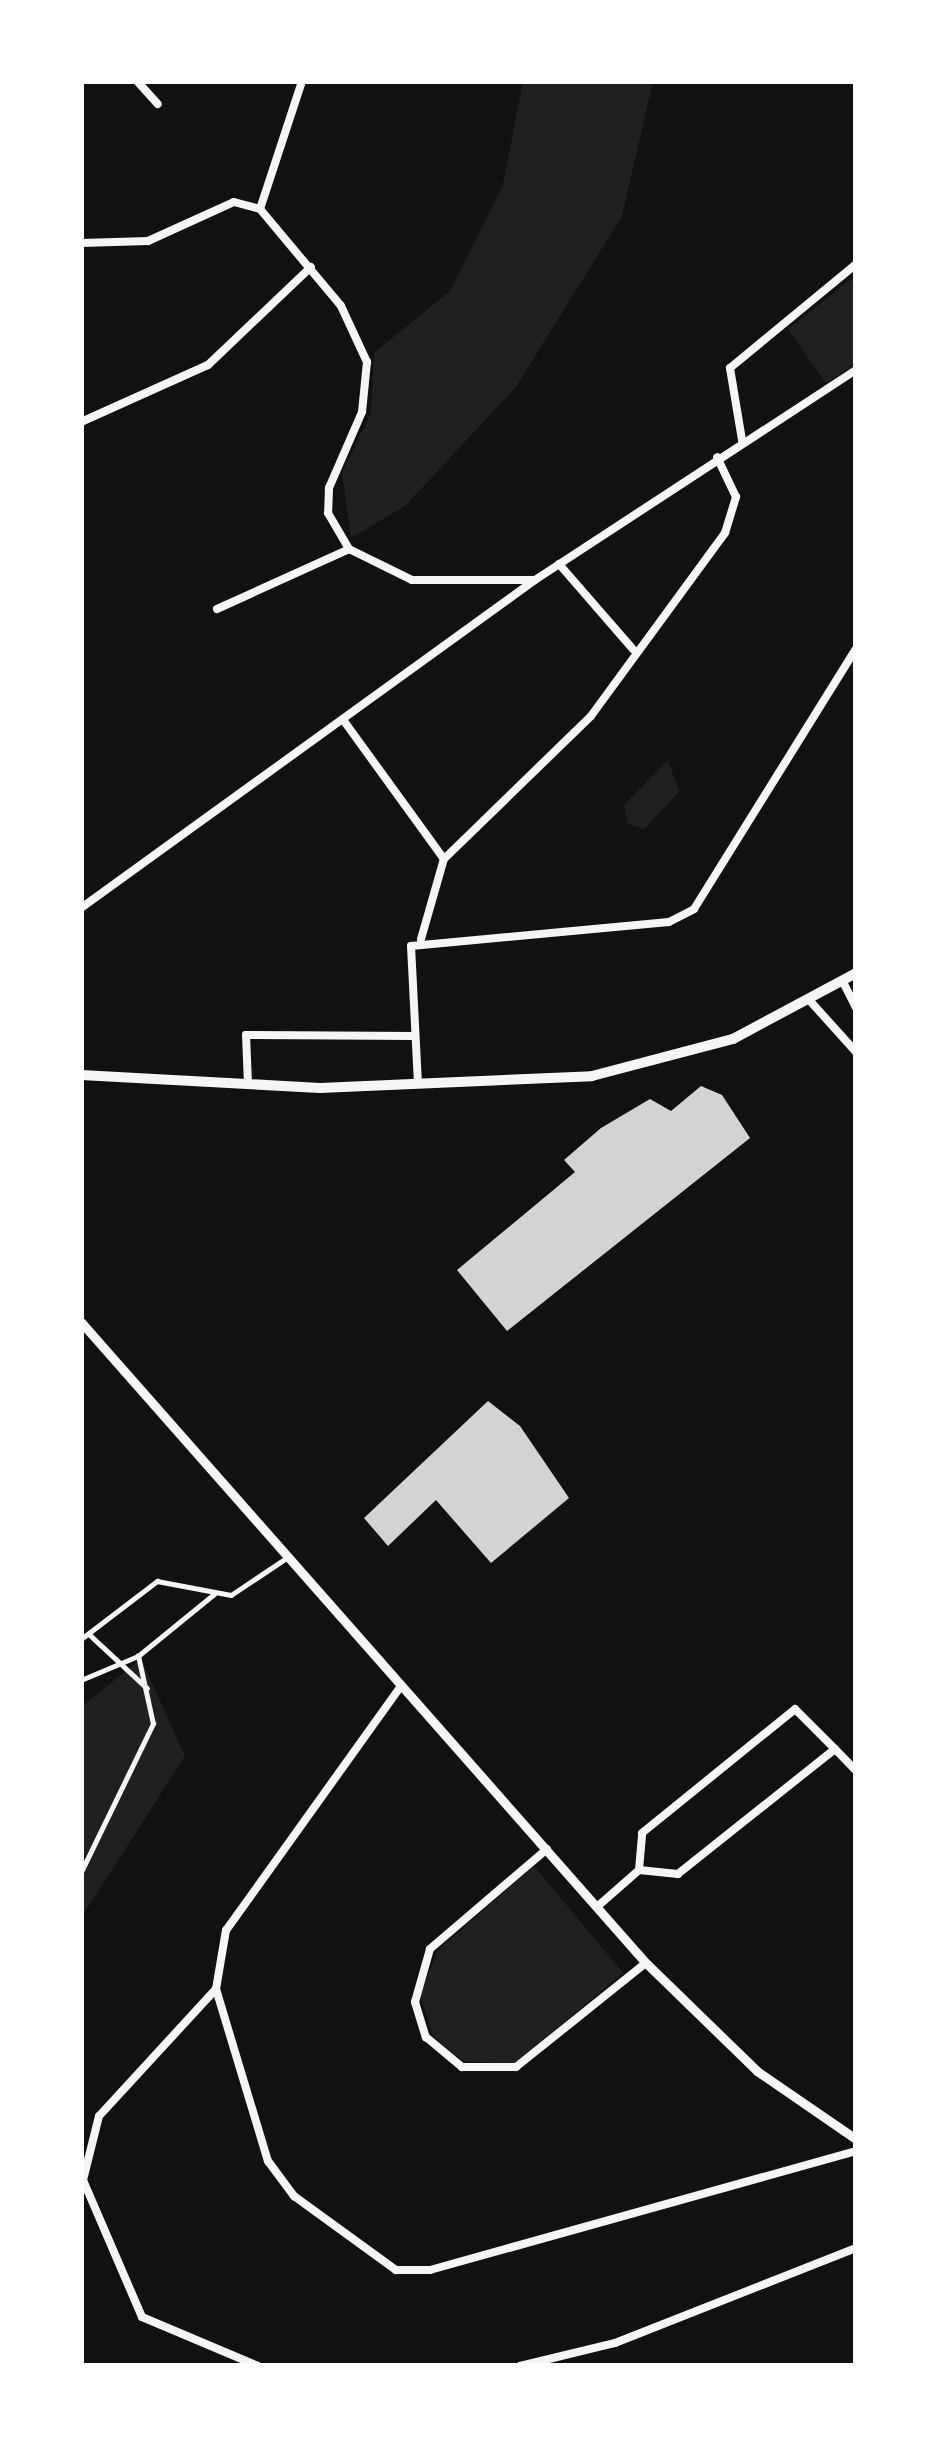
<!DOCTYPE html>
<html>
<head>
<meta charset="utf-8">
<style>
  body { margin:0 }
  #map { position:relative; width:937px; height:2447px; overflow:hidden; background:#111; font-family:Georgia,serif }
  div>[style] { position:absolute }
  .green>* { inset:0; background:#202020 }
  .building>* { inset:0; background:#d3d3d3 }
  .service>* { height:4.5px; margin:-2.25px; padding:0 2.25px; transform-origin:2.25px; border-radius:2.25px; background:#f5f5f5 }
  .minor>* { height:8px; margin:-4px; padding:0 4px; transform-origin:4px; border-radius:4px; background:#f5f5f5 }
  .tertiary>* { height:9px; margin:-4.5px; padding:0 4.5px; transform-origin:4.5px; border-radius:4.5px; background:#f5f5f5 }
  .secondary>* { height:10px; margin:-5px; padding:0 5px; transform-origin:5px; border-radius:5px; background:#f5f5f5 }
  span { translate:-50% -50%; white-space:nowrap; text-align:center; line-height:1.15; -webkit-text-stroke:12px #fff; paint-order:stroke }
  .frame { position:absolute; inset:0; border:84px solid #fff; pointer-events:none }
</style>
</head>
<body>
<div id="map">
  <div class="green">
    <i style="clip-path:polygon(523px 81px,653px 81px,622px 216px,516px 387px,405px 506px,351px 538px,342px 472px,371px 413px,374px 353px,450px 291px,503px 185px)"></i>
    <i style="clip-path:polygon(856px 275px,856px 364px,826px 383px,788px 329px)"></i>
    <i style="clip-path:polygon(668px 760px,679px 792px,644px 829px,628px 824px,624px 805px)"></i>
    <i style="clip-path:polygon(141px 1659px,185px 1756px,81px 1918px,81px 1707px)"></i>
    <i style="clip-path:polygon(534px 1866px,623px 1973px,514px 2064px,463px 2061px,433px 2036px,420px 1995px,438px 1950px)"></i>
  </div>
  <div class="building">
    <i style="clip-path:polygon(701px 1086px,722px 1095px,750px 1138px,507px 1331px,457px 1270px,575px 1172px,564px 1160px,601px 1128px,650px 1099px,671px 1111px)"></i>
    <i style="clip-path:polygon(488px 1401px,520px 1426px,569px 1498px,491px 1563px,436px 1500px,388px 1546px,364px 1518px)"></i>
  </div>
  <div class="service">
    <i style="left:90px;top:1635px;width:78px;rotate:42.9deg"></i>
    <i style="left:81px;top:1639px;width:96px;rotate:-37.3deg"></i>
    <i style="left:157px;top:1581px;width:75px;rotate:10.7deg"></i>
    <i style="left:231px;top:1595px;width:69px;rotate:-33.7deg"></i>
    <i style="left:81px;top:1680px;width:62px;rotate:-22.8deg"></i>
    <i style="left:138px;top:1656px;width:98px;rotate:-39.2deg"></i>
    <i style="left:81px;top:1872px;width:165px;rotate:-64.1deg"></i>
    <i style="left:153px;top:1724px;width:70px;rotate:-102.4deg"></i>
  </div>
  <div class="minor">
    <i style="left:137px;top:81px;width:31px;rotate:48deg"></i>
    <i style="left:260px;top:209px;width:126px;rotate:50.1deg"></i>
    <i style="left:341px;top:306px;width:62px;rotate:65.1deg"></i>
    <i style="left:367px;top:362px;width:50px;rotate:95.7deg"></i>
    <i style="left:362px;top:412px;width:83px;rotate:113.5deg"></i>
    <i style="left:329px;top:488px;width:25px;rotate:92deg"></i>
    <i style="left:328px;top:513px;width:42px;rotate:59.7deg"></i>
    <i style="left:349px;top:549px;width:70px;rotate:26.2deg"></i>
    <i style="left:412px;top:580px;width:122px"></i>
    <i style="left:81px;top:243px;width:67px;rotate:-1.7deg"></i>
    <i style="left:148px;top:241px;width:94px;rotate:-24.4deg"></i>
    <i style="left:234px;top:202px;width:27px;rotate:15deg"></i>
    <i style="left:260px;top:209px;width:135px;rotate:-71.8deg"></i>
    <i style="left:81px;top:422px;width:139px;rotate:-24.2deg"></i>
    <i style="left:208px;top:365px;width:142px;rotate:-43.6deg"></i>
    <i style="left:742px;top:440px;width:73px;rotate:-99.5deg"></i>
    <i style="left:730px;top:368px;width:163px;rotate:-39.5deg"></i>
    <i style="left:559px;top:564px;width:113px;rotate:49deg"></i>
    <i style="left:217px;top:609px;width:145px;rotate:-24.4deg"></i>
    <i style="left:344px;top:721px;width:170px;rotate:54.1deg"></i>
    <i style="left:81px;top:908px;width:560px;rotate:-35.85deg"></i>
    <i style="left:535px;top:580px;width:384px;rotate:-33.2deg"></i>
    <i style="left:421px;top:939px;width:83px;rotate:-74deg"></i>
    <i style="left:444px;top:859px;width:205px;rotate:-44.2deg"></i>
    <i style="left:591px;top:716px;width:227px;rotate:-53.8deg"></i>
    <i style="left:725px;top:533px;width:38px;rotate:-73deg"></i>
    <i style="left:736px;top:497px;width:44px;rotate:-115.4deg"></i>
    <i style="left:843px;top:982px;width:29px;rotate:63deg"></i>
    <i style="left:811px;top:1002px;width:67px;rotate:48deg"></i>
    <i style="left:248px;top:1084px;width:49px;rotate:-92.3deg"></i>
    <i style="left:246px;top:1035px;width:168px;rotate:0.3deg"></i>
    <i style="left:418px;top:1084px;width:138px;rotate:-92.9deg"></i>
    <i style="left:411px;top:946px;width:259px;rotate:-5.3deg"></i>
    <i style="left:669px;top:922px;width:28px;rotate:-27deg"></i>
    <i style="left:694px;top:909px;width:306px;rotate:-58.1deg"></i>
    <i style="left:401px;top:1686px;width:300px;rotate:125.6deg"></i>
    <i style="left:226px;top:1930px;width:60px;rotate:99.6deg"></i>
    <i style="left:216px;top:1989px;width:180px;rotate:73.2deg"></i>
    <i style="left:268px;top:2161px;width:44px;rotate:53.4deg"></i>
    <i style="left:294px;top:2196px;width:126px;rotate:36deg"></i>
    <i style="left:396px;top:2270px;width:34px"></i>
    <i style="left:430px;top:2270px;width:442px;rotate:-15.6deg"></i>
    <i style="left:795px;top:1709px;width:57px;rotate:45deg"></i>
    <i style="left:835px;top:1749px;width:201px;rotate:141.5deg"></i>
    <i style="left:678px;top:1874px;width:39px;rotate:-174deg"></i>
    <i style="left:639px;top:1870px;width:37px;rotate:-85deg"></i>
    <i style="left:642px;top:1833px;width:197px;rotate:-39deg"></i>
    <i style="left:835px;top:1749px;width:30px;rotate:46deg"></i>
    <i style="left:547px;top:1849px;width:154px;rotate:139.5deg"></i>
    <i style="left:430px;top:1949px;width:55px;rotate:105.8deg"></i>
    <i style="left:415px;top:2002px;width:37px;rotate:73deg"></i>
    <i style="left:426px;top:2037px;width:47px;rotate:39.8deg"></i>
    <i style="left:462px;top:2067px;width:54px"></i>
    <i style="left:516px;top:2067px;width:166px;rotate:-38.7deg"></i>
    <i style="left:598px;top:1906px;width:55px;rotate:-41.3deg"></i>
    <i style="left:215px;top:1990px;width:171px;rotate:132.6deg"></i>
    <i style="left:99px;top:2116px;width:66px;rotate:104deg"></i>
    <i style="left:83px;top:2180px;width:149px;rotate:66.7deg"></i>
    <i style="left:142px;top:2317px;width:126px;rotate:22.9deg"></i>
    <i style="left:520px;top:2366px;width:98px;rotate:-13.6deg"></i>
    <i style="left:615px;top:2343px;width:259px;rotate:-21.5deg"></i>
  </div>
  <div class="tertiary">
    <i style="left:81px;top:1322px;width:854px;rotate:48.61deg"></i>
    <i style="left:646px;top:1963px;width:155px;rotate:44.2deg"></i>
    <i style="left:757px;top:2071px;width:120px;rotate:34.5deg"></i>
  </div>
  <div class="secondary">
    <i style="left:81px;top:1075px;width:239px;rotate:3.1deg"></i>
    <i style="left:320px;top:1088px;width:272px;rotate:-2.5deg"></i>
    <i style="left:592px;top:1076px;width:146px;rotate:-14.7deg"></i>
    <i style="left:733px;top:1039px;width:140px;rotate:-28.2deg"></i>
  </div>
  <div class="frame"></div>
</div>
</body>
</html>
